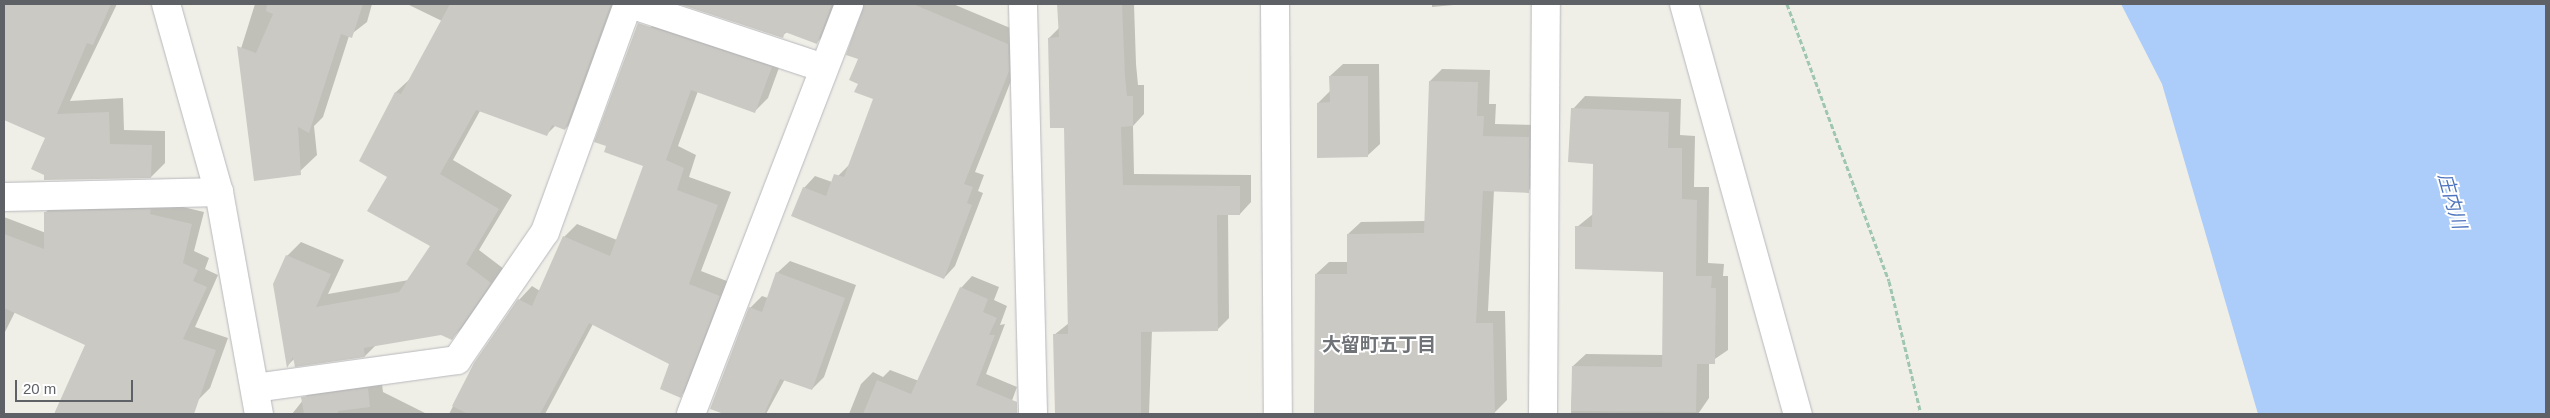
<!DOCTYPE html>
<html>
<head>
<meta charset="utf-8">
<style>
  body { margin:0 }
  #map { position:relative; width:2550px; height:418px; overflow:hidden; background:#f0efe7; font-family:Arial,"Noto Sans JP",sans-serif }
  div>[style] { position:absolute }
  .water>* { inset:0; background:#accdfa }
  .shadow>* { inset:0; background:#0003 }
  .building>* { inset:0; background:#cbc9c4 }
  .path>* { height:3px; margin-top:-1.5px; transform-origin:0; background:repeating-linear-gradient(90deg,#9ec6b0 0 5px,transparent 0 7.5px) }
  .roads { filter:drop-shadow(0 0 1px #b7b8bd) drop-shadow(0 0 1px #b7b8bd) }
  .street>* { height:28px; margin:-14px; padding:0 14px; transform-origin:14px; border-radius:14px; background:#fff }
  .secondary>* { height:28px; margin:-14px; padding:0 14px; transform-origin:14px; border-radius:14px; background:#fff }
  span { translate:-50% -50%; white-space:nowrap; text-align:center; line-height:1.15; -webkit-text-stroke:4px #fff; paint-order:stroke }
  .water-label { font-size:19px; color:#4f75be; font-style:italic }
  .neighbourhood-label { font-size:19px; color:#6f7378; font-weight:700 }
  .frame { position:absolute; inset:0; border:5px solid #5e6166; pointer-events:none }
  .scale { position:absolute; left:15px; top:380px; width:118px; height:22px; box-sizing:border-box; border:2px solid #5e6166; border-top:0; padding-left:6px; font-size:15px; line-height:18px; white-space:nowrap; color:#5e6166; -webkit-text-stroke:4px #fff; paint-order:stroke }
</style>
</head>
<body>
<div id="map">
  <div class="water">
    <i style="clip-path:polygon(2121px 4px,2546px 4px,2546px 414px,2258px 414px,2162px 84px)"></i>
  </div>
  <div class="shadow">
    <i style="clip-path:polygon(4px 4px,117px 4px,70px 101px,123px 98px,124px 130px,165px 131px,165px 163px,151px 177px,4px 119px)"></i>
    <i style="clip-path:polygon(255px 4px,372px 4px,367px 22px,349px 36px,323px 117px,314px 126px,317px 155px,297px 174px,239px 55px)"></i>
    <i style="clip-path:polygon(407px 4px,614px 4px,579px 115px,565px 129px,556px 125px,547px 134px,480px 111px,453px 160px,512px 195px,479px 250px,504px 269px,465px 325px,451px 339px,442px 334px,376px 345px,365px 356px,295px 358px,288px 365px,287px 256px,301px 242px,344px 260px,328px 294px,409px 280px,432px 245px,388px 176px,396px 92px,410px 79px,442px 21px)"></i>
    <i style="clip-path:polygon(683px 4px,840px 4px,829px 30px,817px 42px,787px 32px,782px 36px)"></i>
    <i style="clip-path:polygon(864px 4px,953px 4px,1020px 32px,1020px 58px,975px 172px,984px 175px,978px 191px,983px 193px,955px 266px,944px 278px,804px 188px,815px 176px,832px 182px,850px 164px,874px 98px,860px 83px,860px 58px,848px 54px)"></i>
    <i style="clip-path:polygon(1058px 4px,1134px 4px,1136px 64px,1138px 85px,1144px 85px,1144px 114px,1133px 126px,1134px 174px,1251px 175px,1251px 202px,1240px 214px,1228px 214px,1229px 318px,1217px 330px,1152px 330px,1149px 414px,1057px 414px,1054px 335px,1069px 323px,1065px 127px,1049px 38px,1059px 28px)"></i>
    <i style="clip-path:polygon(1432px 4px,1464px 4px,1432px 7px)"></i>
    <i style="clip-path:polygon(672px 17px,784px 54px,768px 98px,755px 111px,698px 91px,678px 146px,696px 155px,689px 177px,731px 192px,701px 271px,732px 283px,694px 383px,680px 396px,671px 363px,593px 324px,545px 414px,449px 414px,475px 364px,519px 300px,532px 286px,540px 291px,564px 237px,577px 224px,617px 240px,645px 166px,646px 29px)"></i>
    <i style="clip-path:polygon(1343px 64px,1379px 64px,1380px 144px,1367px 156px,1318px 103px,1331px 90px,1330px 76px)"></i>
    <i style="clip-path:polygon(1442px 69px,1490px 70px,1489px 104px,1496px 104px,1495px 124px,1541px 125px,1541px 179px,1528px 191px,1494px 190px,1488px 311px,1505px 311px,1507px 400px,1494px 413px,1316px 414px,1316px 274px,1329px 262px,1348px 262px,1348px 234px,1361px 222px,1425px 221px,1430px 81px)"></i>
    <i style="clip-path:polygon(1585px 96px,1681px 99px,1680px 135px,1695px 136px,1694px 187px,1709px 187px,1708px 263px,1724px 264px,1723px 276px,1728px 276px,1728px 350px,1709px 363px,1709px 398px,1698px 414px,1571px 414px,1573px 366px,1586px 354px,1663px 355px,1664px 271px,1577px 227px,1593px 214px,1595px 162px,1573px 109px)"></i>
    <i style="clip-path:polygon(58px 200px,162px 202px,204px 212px,194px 251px,209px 258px,205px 269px,218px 275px,195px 327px,228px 338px,210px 388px,198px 400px,97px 366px,152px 414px,55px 414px,86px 344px,15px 312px,4px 334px,4px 217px,46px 233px,46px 212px)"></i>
    <i style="clip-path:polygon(790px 261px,856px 285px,824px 377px,812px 389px,785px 379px,766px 414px,722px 414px,750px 308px,762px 296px,768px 298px,777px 273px)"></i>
    <i style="clip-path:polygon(972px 276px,999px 287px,994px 300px,1007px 306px,1000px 325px,1005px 324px,986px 374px,1017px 387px,1007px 414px,849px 414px,861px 384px,873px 372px,883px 377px,890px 370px,919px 381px,961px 288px)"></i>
    <i style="clip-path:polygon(381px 375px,383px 392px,427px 414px,292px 414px,315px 385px)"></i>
  </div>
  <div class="building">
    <i style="clip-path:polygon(4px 4px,111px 4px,93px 45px,87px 43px,57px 114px,109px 112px,110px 144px,152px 145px,151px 178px,44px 180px,44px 175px,31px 169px,45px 138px,4px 120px)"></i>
    <i style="clip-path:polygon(267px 4px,363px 4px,352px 38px,341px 34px,309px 133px,298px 127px,301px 175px,254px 181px,237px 46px,256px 53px,273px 14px,266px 11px)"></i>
    <i style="clip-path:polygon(450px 4px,611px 4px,565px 130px,552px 125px,547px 136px,476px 110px,440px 174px,499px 209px,466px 264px,491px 283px,452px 340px,441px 335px,364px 348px,365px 357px,295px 367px,293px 357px,287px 368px,273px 284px,286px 255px,331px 274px,316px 307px,399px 292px,430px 246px,367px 211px,387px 177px,359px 161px,395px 92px,401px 94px)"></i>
    <i style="clip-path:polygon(679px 4px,832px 4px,817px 44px,785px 32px,783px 38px)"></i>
    <i style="clip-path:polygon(864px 4px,913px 4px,1008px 44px,1009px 71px,964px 184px,973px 187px,967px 203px,972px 205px,944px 279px,791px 216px,803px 187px,826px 196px,834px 174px,844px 177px,873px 99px,854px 92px,858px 84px,849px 80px,858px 59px,846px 55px)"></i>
    <i style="clip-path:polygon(1057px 4px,1122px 4px,1125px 76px,1127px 96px,1133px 96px,1133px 126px,1121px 127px,1123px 185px,1240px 186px,1240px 215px,1217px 215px,1218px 331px,1141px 332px,1141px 414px,1055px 414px,1053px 334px,1068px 334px,1064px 128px,1050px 128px,1048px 38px,1059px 37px)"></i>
    <i style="clip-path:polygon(638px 23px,772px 67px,755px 113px,691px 90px,666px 160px,684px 168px,677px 190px,718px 205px,689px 284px,720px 296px,681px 398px,660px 389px,669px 364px,589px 323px,540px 414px,468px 414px,452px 406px,474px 363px,518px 299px,532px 306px,563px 236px,610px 256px,643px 166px,604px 152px,606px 146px,594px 142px)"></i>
    <i style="clip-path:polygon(1329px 76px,1368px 76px,1368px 157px,1317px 158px,1317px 103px,1330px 102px)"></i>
    <i style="clip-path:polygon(1429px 81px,1478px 82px,1477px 116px,1484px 116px,1483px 136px,1529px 137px,1529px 193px,1483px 191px,1476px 323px,1493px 323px,1495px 414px,1314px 414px,1315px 274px,1347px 274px,1347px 234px,1424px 233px)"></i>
    <i style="clip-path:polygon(1571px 108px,1669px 112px,1668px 148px,1682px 148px,1682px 199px,1697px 200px,1696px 276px,1712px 276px,1711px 288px,1716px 288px,1715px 364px,1697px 364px,1696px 412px,1571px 411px,1572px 366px,1662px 367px,1663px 272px,1575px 269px,1575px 226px,1592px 227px,1593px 164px,1568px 162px)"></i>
    <i style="clip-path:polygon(151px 209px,150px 214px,192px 224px,183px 263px,198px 270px,193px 281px,207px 287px,183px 339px,216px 350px,194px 414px,54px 414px,85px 345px,4px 308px,4px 234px,44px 249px,44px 212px)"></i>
    <i style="clip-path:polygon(776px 272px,845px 298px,812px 390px,780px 379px,764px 414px,724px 414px,710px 409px,749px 307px,762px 312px)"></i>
    <i style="clip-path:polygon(960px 287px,988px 299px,983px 312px,997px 318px,989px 335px,995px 335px,976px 385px,1017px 402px,1017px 414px,863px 414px,877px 380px,911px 394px)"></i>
    <i style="clip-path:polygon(368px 388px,370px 407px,338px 411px,338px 414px,304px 414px,301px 397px)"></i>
  </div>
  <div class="path">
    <i style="left:1787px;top:4px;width:295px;rotate:69.8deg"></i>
    <i style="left:1889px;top:281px;width:137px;rotate:76.5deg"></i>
  </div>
  <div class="roads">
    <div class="street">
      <i style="left:630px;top:4px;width:204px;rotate:18.3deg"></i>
      <i style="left:1023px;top:4px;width:410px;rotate:88.6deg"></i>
      <i style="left:1684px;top:4px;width:426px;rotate:74.5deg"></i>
      <i style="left:4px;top:197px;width:215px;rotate:-1.3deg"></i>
      <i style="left:255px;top:388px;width:204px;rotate:-7.9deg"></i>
      <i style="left:457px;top:360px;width:155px;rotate:-55.5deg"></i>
      <i style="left:545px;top:232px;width:243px;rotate:-70deg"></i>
      <i style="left:691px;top:414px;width:439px;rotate:-68.9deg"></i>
      <i style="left:1543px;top:414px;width:410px;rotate:-89.6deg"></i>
    </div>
    <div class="secondary">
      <i style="left:166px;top:4px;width:195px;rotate:74.3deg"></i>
      <i style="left:219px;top:192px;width:226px;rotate:79.8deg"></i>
      <i style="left:1275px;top:4px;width:410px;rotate:89.6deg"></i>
    </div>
  </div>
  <div class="water-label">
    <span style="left:2452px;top:201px;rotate:74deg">庄内川</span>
  </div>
  <div class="neighbourhood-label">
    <span style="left:1379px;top:345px">大留町五丁目</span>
  </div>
  <div class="frame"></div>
  <div class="scale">20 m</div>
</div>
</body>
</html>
